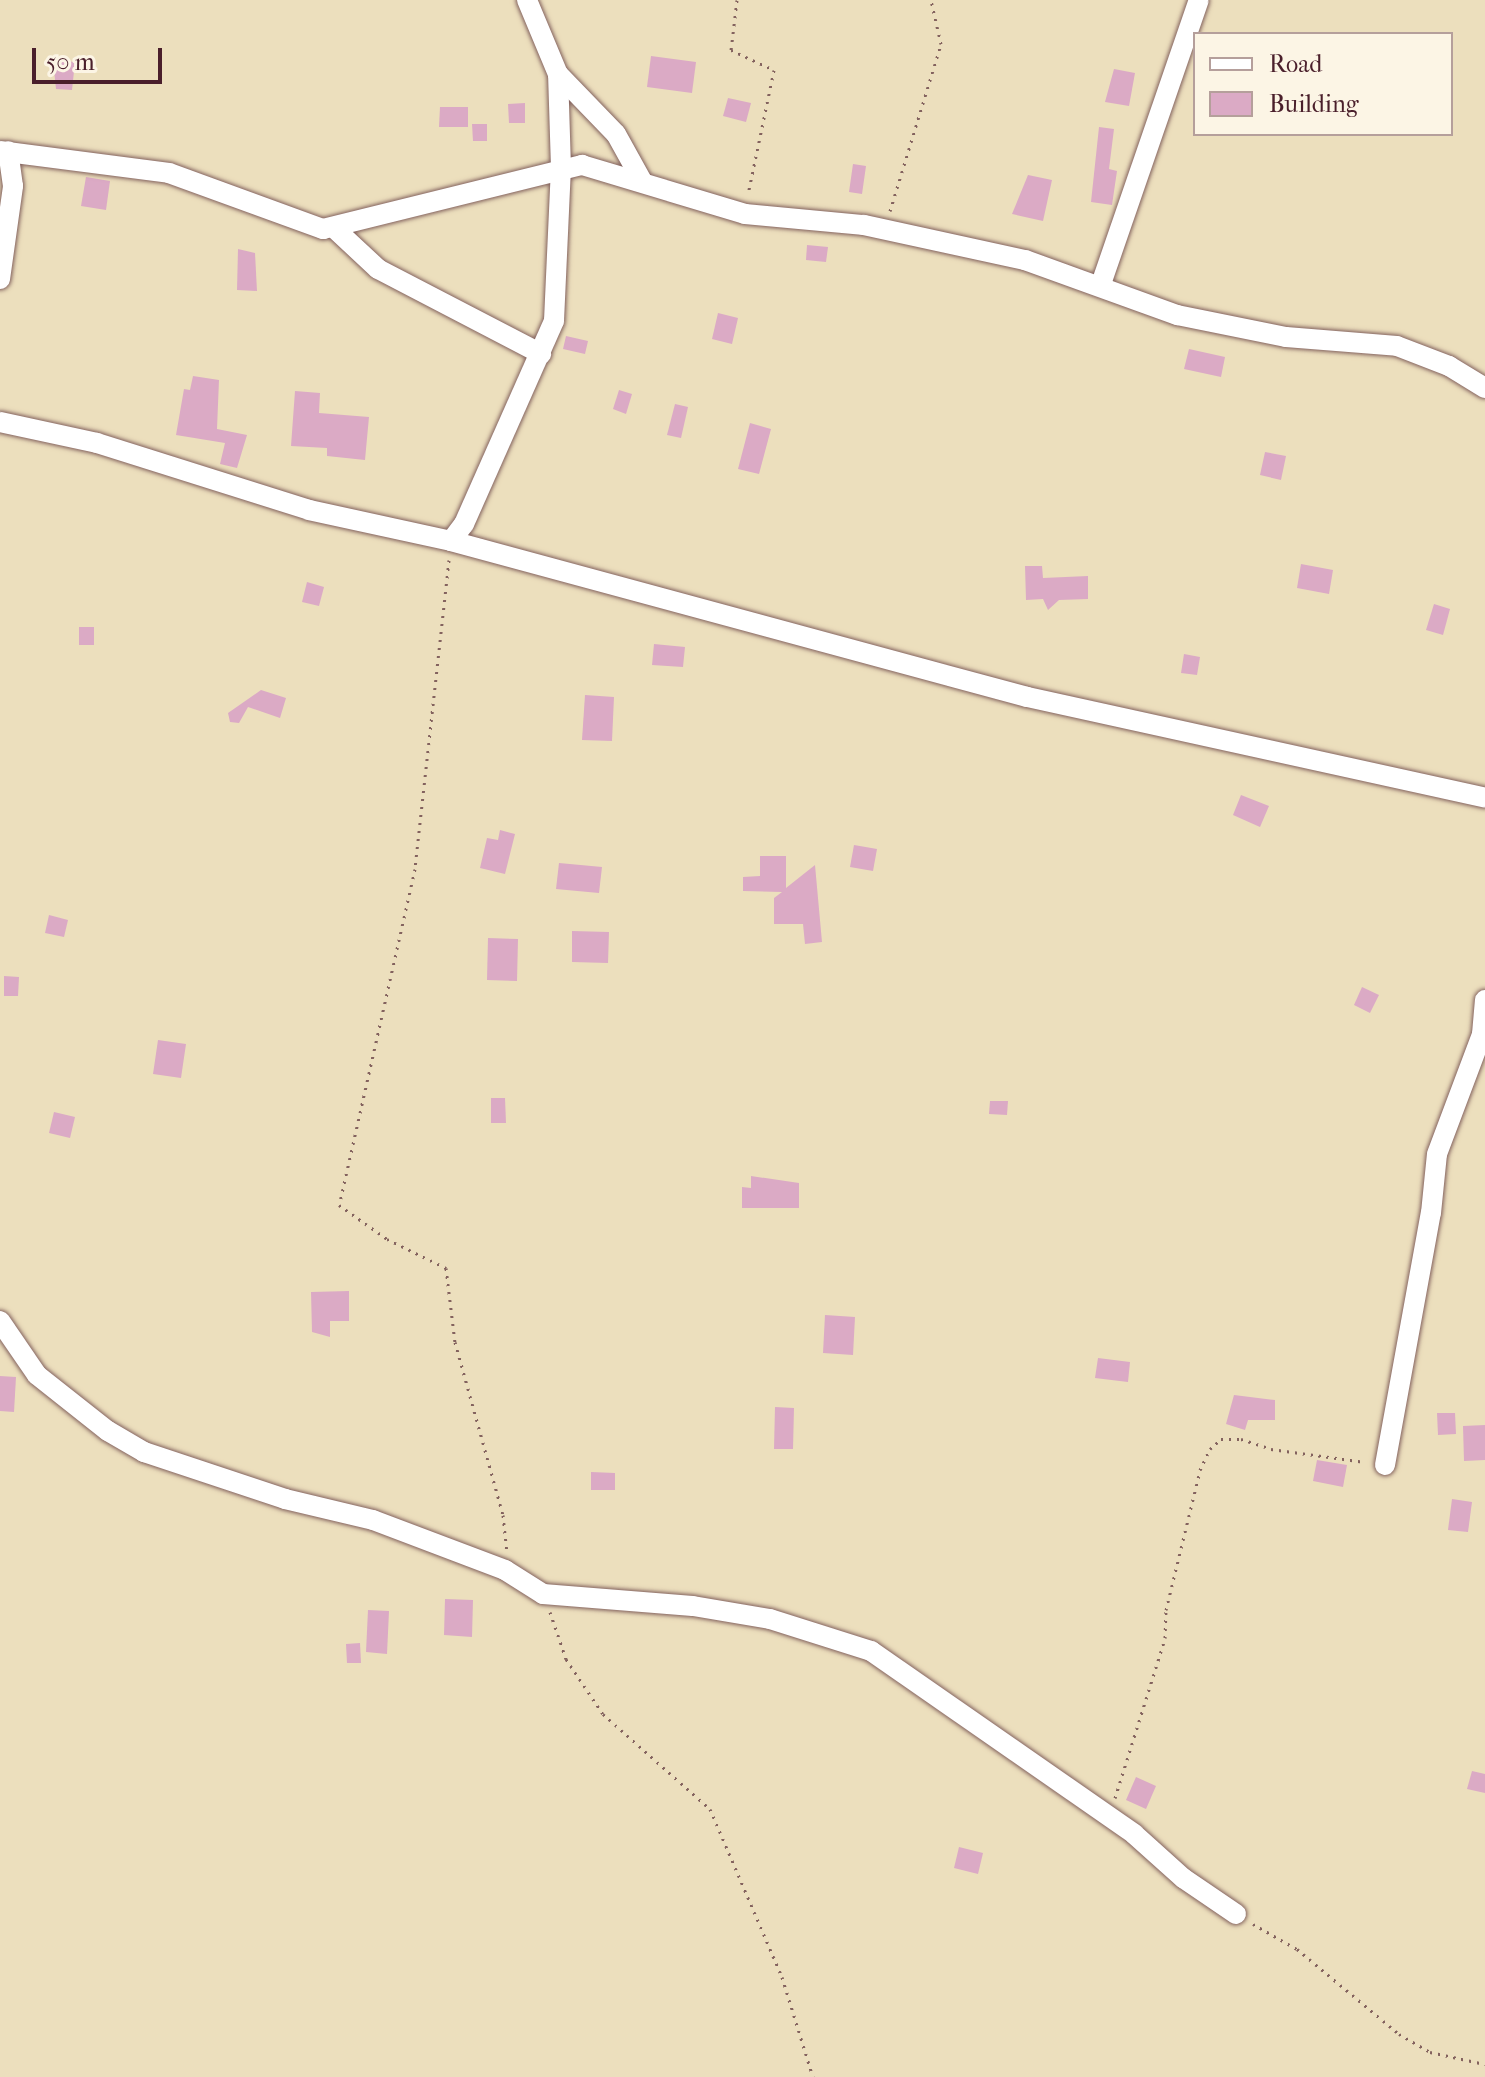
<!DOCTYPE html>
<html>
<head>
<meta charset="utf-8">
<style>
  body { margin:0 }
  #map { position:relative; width:1485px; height:2077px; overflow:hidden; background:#ecdfbd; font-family:"IM FELL French Canon",serif }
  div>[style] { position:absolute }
  .building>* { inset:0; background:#dbaac5 }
  .path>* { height:3px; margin-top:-1.5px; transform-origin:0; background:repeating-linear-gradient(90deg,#83625e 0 2px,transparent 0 8px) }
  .roads { filter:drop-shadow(0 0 2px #83625e) drop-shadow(0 0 2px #83625e) }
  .street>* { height:20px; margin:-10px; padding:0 10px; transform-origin:10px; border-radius:10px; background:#fff }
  span { translate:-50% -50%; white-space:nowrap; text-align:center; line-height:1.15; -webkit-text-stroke:7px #fcf5e5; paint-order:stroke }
  .legend { position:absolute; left:1193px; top:32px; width:260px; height:104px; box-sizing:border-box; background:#fcf5e5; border:2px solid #b59f9b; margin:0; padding:10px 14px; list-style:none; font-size:24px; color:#4a1f2b }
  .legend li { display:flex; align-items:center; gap:16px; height:40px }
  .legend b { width:40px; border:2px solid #b59f9b }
  .scale { position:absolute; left:32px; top:48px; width:130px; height:36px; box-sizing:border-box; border:4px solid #4a1f2b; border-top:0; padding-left:10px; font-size:24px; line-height:28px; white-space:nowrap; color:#4a1f2b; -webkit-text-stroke:6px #fcf5e5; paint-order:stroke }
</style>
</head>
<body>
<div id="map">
  <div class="building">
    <i style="clip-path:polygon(651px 56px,696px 62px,692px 93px,647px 87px)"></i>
    <i style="clip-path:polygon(53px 60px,75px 62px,72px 90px,56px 89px)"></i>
    <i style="clip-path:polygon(1114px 69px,1135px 73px,1129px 106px,1105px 102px)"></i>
    <i style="clip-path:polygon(728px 98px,751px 103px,746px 122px,723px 116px)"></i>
    <i style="clip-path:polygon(525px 103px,525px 123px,509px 123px,508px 104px)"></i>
    <i style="clip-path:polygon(440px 107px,468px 107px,468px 127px,439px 127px)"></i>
    <i style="clip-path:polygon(472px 124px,487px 124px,487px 141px,473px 141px)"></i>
    <i style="clip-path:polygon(1099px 127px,1114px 129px,1109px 169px,1117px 171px,1112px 205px,1091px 202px)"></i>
    <i style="clip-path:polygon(853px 164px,866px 166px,862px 194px,849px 192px)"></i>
    <i style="clip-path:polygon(1028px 175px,1052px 180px,1043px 221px,1012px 214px)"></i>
    <i style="clip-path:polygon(86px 177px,110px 181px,106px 210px,81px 206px)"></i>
    <i style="clip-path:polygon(807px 245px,828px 247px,826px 262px,806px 260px)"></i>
    <i style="clip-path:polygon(238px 249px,255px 253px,257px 291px,237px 290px)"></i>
    <i style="clip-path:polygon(718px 313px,738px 318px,732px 344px,712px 339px)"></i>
    <i style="clip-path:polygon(566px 336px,588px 341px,585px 354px,563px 349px)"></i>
    <i style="clip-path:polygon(1189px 349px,1225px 357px,1221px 377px,1184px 369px)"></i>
    <i style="clip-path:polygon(193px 376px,219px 380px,217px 429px,247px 435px,237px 468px,220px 464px,225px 443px,176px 435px,184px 389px,190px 390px)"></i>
    <i style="clip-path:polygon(619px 390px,632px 394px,626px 414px,613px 409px)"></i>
    <i style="clip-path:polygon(295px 391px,320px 393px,319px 413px,369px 417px,365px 460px,327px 456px,327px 448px,291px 446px)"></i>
    <i style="clip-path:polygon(675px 404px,688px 407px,681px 438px,667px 435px)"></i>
    <i style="clip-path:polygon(750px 423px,771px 429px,759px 474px,738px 469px)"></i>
    <i style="clip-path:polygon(1265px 452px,1286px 456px,1281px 480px,1260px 475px)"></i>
    <i style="clip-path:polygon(1301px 564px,1333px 570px,1329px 594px,1297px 588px)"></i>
    <i style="clip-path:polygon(1025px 566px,1042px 566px,1043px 578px,1088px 576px,1088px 599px,1059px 600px,1048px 610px,1043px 599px,1026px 600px)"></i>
    <i style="clip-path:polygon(307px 582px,324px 587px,319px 606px,302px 602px)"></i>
    <i style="clip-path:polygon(1434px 604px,1450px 609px,1443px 635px,1426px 630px)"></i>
    <i style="clip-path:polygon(79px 627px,94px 627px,94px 645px,79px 645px)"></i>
    <i style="clip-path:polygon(654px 644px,685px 647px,683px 667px,652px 665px)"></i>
    <i style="clip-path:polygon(1184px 654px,1200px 657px,1197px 675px,1181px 673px)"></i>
    <i style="clip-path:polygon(261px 690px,286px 698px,280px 718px,248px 707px,239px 723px,230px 722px,228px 713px)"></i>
    <i style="clip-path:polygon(585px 695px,614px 697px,612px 741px,582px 740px)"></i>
    <i style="clip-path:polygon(1241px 795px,1269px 806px,1260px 827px,1233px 815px)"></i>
    <i style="clip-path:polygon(500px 830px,515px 834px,505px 874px,480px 868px,487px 838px,498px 840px)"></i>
    <i style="clip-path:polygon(854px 845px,877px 849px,873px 871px,850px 867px)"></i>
    <i style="clip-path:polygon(760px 856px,786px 856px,786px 888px,815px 865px,822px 942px,805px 944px,803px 924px,774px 924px,774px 898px,782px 892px,743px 891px,743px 877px,760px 876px)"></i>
    <i style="clip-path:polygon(559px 863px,602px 867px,599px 893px,556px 889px)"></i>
    <i style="clip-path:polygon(49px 915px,68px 920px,64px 937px,45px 933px)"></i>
    <i style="clip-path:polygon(572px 931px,609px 932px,608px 963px,572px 962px)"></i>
    <i style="clip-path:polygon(488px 938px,518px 939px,517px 981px,487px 980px)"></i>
    <i style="clip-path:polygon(4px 976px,19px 977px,18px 996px,4px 996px)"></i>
    <i style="clip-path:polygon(1362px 987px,1379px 995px,1370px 1013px,1354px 1005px)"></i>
    <i style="clip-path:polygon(158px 1040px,186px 1044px,181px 1078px,153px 1074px)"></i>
    <i style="clip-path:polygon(491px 1098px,505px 1098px,506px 1123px,491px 1123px)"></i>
    <i style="clip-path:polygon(990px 1101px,1008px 1101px,1007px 1115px,989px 1114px)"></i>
    <i style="clip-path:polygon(54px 1112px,75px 1117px,70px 1138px,49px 1133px)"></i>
    <i style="clip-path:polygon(751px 1176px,799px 1183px,799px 1208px,742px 1208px,742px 1187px,751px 1188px)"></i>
    <i style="clip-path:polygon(349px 1291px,349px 1321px,330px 1321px,330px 1337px,312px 1332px,311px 1292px)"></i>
    <i style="clip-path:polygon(825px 1315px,855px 1317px,853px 1355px,823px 1353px)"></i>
    <i style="clip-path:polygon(1098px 1358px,1130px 1362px,1128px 1382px,1095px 1378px)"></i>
    <i style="clip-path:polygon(0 1376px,16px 1377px,14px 1412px,0 1411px)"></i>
    <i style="clip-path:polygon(1234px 1395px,1275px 1400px,1275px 1420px,1248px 1420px,1245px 1430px,1226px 1424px)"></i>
    <i style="clip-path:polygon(775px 1407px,794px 1408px,793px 1449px,774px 1449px)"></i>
    <i style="clip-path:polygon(1437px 1413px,1455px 1413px,1456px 1434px,1438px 1435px)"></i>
    <i style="clip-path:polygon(1485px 1425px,1485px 1460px,1464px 1461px,1463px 1426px)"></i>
    <i style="clip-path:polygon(1317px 1460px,1347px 1465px,1343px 1487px,1313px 1481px)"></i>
    <i style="clip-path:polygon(591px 1472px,615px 1473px,615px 1490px,591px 1490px)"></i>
    <i style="clip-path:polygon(1452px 1499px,1472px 1502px,1468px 1532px,1448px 1530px)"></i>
    <i style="clip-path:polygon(445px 1599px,473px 1600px,472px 1637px,444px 1635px)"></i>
    <i style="clip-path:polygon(368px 1610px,389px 1611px,387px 1654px,366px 1652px)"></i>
    <i style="clip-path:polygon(360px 1643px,361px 1663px,347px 1663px,346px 1644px)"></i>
    <i style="clip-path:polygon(1472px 1771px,1485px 1774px,1485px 1793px,1467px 1789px)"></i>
    <i style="clip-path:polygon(1136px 1777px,1156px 1786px,1146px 1809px,1126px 1800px)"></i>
    <i style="clip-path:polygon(959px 1847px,983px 1853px,978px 1874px,954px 1868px)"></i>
  </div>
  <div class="path">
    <i style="left:737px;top:0;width:50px;rotate:96.8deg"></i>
    <i style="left:731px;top:50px;width:47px;rotate:24.9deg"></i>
    <i style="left:774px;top:70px;width:127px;rotate:101.8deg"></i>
    <i style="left:890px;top:211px;width:175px;rotate:-73deg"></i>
    <i style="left:941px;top:44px;width:45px;rotate:-102.8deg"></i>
    <i style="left:449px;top:560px;width:311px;rotate:96.3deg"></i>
    <i style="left:415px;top:869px;width:344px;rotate:102.7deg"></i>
    <i style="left:339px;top:1205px;width:59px;rotate:35.3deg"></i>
    <i style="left:387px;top:1239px;width:66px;rotate:26.2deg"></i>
    <i style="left:446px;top:1268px;width:75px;rotate:83.1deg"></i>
    <i style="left:455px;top:1342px;width:180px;rotate:74.5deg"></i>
    <i style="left:503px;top:1515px;width:37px;rotate:84deg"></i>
    <i style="left:550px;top:1612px;width:50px;rotate:71.2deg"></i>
    <i style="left:566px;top:1659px;width:66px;rotate:56.1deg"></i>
    <i style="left:603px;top:1714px;width:143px;rotate:41.6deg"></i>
    <i style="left:710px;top:1809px;width:183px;rotate:66.8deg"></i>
    <i style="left:782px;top:1977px;width:105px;rotate:72.8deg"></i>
    <i style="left:1115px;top:1798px;width:168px;rotate:-72.6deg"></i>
    <i style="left:1165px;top:1638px;width:28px;rotate:-88deg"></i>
    <i style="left:1166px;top:1610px;width:144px;rotate:-76.3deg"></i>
    <i style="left:1200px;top:1470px;width:23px;rotate:-65deg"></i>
    <i style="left:1210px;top:1449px;width:15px;rotate:-42deg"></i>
    <i style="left:1221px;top:1439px;width:20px"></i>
    <i style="left:1241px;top:1439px;width:32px;rotate:18deg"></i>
    <i style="left:1271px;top:1449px;width:95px;rotate:7.9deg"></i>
    <i style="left:1253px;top:1924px;width:51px;rotate:29.6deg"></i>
    <i style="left:1297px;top:1949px;width:133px;rotate:39.8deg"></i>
    <i style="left:1399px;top:2034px;width:36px;rotate:30deg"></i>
    <i style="left:1430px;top:2052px;width:56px;rotate:12.3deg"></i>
  </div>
  <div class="roads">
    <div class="street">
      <i style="left:527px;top:0;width:80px;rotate:67.3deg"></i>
      <i style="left:558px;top:74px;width:83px;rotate:46deg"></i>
      <i style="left:616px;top:134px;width:54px;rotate:61deg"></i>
      <i style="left:0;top:151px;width:170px;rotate:7.4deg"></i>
      <i style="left:169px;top:173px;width:164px;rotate:20deg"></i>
      <i style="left:323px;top:229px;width:267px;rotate:-13.9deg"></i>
      <i style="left:582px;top:165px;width:170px;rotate:16.7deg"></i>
      <i style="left:745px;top:214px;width:120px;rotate:5.3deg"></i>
      <i style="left:864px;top:225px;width:165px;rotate:12.3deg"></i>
      <i style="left:1025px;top:260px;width:162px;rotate:19.9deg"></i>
      <i style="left:1177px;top:315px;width:111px;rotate:11.4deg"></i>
      <i style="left:1286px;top:337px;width:111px;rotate:4.6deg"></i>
      <i style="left:1397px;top:346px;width:56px;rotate:21deg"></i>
      <i style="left:1449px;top:366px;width:42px;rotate:31.4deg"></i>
      <i style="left:334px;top:228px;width:60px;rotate:43deg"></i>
      <i style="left:378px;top:269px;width:184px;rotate:27.5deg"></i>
      <i style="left:0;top:279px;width:94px;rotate:-82deg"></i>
      <i style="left:13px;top:186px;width:35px;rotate:-98deg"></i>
      <i style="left:1101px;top:284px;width:300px;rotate:-71deg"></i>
      <i style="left:0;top:422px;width:99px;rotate:12.2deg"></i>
      <i style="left:97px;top:443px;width:222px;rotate:17.5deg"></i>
      <i style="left:309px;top:510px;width:145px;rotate:12.3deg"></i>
      <i style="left:451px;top:541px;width:597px;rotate:15.15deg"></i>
      <i style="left:1027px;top:697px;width:469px;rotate:12.4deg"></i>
      <i style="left:451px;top:541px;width:21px;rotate:-53deg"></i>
      <i style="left:464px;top:524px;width:222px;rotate:-66.1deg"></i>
      <i style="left:554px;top:321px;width:153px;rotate:-87.4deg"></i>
      <i style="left:561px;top:168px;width:94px;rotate:-91.8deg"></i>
      <i style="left:0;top:1321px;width:65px;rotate:55.6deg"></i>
      <i style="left:37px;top:1375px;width:90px;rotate:38.3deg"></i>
      <i style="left:108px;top:1431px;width:42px;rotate:30.3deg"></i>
      <i style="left:144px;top:1452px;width:149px;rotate:18.4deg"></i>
      <i style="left:285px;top:1499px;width:90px;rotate:13.4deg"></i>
      <i style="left:373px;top:1520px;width:141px;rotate:20.7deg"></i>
      <i style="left:505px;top:1570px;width:45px;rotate:32.3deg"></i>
      <i style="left:543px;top:1594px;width:150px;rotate:4.6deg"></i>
      <i style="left:693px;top:1606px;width:78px;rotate:9.6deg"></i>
      <i style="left:770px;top:1619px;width:106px;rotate:17.6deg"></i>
      <i style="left:871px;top:1651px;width:320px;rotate:34.8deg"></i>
      <i style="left:1134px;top:1834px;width:66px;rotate:41.9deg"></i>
      <i style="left:1183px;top:1878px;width:64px;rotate:34.2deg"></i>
      <i style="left:1385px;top:1465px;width:256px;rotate:-79.7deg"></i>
      <i style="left:1431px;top:1213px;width:59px;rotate:-84.2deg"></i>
      <i style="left:1437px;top:1154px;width:128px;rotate:-69.4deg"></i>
      <i style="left:1482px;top:1034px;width:34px;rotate:-85deg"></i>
    </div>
  </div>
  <ul class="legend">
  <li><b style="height:10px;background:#fff"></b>Road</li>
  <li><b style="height:22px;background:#dbaac5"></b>Building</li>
  </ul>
  <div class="scale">50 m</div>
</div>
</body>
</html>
